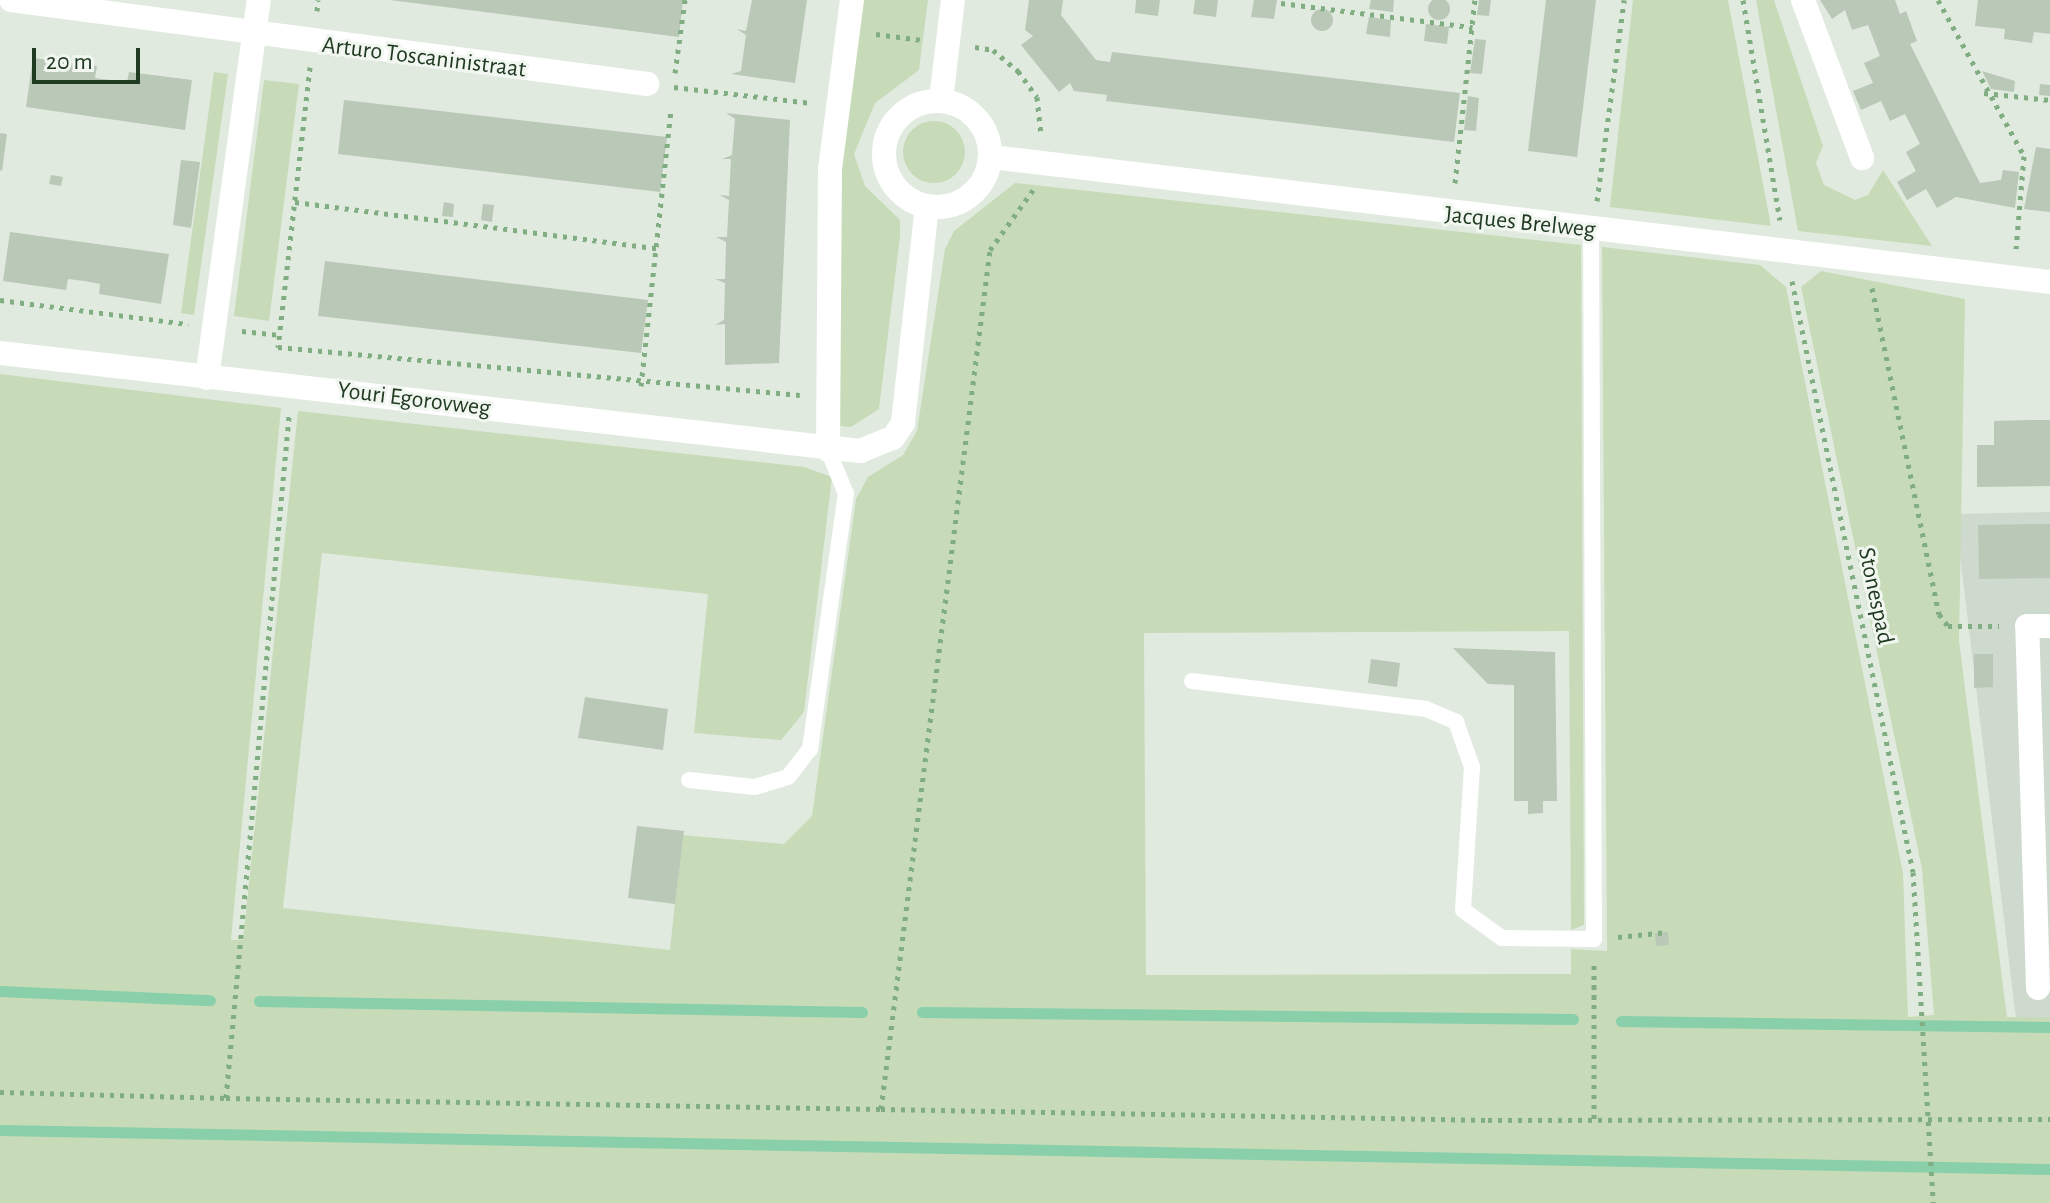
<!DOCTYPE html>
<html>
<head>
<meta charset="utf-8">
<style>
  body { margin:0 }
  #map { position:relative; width:2050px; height:1203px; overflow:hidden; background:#e1eadf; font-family:"Alegreya Sans",sans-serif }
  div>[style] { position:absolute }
  .built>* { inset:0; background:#cfdace }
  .green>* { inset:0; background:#c7dbb8 }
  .round { border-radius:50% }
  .stream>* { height:11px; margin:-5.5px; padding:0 5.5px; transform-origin:5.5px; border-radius:5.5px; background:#88cfaa }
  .building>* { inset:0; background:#bac8b8 }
  .path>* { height:5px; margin-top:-2.5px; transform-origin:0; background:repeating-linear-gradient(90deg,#80ad81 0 4px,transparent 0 10px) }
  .lane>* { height:16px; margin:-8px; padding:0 8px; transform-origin:8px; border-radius:8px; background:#fff }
  .street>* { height:24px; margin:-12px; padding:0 12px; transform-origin:12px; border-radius:12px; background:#fff }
  .secondary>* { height:24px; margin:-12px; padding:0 12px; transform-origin:12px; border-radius:12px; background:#fff }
  .secondary>.ring { margin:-12px; padding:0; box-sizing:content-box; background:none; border:24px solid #fff; border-radius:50% }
  span { translate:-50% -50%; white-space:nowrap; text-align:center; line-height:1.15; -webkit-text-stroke:6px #f1f7f0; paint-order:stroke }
  .street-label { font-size:24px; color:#213a22 }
  .scale { position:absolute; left:32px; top:48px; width:108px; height:36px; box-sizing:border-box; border:4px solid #213a22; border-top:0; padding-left:10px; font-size:24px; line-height:28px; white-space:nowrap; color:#213a22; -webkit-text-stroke:6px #f1f7f0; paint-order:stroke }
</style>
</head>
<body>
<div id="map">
  <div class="built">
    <i style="clip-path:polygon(2050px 512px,2050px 1060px,2021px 1060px,1955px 514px)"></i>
  </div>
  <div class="green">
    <i style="clip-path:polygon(861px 0,928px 0,919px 70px,875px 103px,854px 154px,865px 186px,900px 220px,900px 236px,879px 409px,851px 427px,831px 425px,838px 200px)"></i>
    <i style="clip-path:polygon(1633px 0,1728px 0,1771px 226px,1610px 207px)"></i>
    <i style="clip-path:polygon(1756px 0,1774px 0,1823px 146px,1816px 163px,1824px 185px,1855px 200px,1868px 195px,1883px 170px,1932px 246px,1798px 231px)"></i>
    <i style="clip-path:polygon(214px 72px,228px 74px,194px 315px,181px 313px)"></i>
    <i style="clip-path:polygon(264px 80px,299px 84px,269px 321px,234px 316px)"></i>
    <i class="round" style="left:903px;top:121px;width:62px;height:62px"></i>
    <i style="clip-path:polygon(1015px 183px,1581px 245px,1584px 925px,1571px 930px,1569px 631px,1144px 633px,1146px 975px,1571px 974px,1571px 949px,1607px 951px,1602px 247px,1760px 265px,1786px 287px,1903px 873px,1908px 1017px,1934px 1015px,1922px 869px,1801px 287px,1821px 271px,1965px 299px,1959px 641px,2007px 1017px,2050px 1017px,2050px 1203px,0 1203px,0 374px,281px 408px,231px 940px,243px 940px,298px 411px,804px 467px,832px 477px,804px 712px,781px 740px,694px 733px,708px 594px,322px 553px,283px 908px,670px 950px,682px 835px,784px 844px,812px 816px,856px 499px,868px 477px,903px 455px,917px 431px,945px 249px,954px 231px)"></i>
  </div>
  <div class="stream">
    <i style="left:0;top:991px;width:210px;rotate:2.5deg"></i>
    <i style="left:259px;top:1001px;width:603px;rotate:1.05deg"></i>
    <i style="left:922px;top:1012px;width:651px;rotate:0.62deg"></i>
    <i style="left:1621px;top:1021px;width:429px;rotate:0.8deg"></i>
    <i style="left:0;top:1130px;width:2050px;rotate:1.09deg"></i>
  </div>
  <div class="building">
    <i class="round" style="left:1428px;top:-2px;width:22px;height:22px"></i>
    <i style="clip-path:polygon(390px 0,683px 0,679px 37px)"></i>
    <i style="clip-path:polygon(752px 0,807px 0,795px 83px,731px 74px,741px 71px,746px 35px,737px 29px,746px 31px)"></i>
    <i style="clip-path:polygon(1029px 0,1063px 0,1061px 15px,1096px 60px,1110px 62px,1112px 52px,1460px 93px,1454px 142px,1106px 101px,1107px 95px,1074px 91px,1070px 83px,1059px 92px,1021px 45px,1033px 36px,1025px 30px)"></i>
    <i style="clip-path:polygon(1136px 0,1160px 0,1158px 16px,1135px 13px)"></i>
    <i style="clip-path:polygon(1195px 0,1218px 0,1216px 17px,1193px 14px)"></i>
    <i style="clip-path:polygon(1254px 0,1277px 0,1274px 19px,1251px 17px)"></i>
    <i style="clip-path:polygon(1371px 0,1394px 0,1393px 12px,1369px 9px)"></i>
    <i style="clip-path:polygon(1479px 0,1491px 0,1489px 16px,1477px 15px)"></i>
    <i style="clip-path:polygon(1546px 0,1596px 0,1577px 157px,1528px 151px)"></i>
    <i style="clip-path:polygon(1820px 0,1895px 0,1900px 14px,1906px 11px,1917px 41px,1910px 44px,1980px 183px,2001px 180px,2003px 170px,2019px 172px,2015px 208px,1956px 197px,1937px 208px,1926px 189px,1907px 200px,1897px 182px,1916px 171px,1906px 152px,1920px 144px,1905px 114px,1890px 121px,1881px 101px,1861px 110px,1853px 91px,1873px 83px,1864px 63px,1880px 56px,1868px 25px,1852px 30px,1845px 10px,1832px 19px)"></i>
    <i style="clip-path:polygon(1978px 0,2050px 0,2050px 34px,2034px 32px,2032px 43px,2004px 39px,2005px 29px,1975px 26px)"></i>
    <i class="round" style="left:1311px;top:9px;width:22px;height:22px"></i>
    <i style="clip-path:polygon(1369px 17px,1391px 20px,1390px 37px,1366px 34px)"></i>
    <i style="clip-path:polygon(1426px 24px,1449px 27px,1447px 44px,1424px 41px)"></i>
    <i style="clip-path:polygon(1475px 39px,1486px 40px,1482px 74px,1470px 73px)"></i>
    <i style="clip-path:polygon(33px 58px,97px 66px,95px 78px,127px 82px,129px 72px,192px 80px,185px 130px,26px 107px)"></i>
    <i style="clip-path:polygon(1982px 71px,2015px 81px,2014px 92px,1991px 89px)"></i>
    <i style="clip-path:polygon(2040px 84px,2050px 85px,2050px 96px,2039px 95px)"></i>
    <i style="clip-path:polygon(1468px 96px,1479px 98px,1476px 131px,1464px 130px)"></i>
    <i style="clip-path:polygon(344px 100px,667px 137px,660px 192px,338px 154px)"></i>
    <i style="clip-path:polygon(726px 113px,790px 120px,779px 363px,725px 365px,725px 324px,715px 325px,724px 320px,725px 283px,715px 279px,725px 279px,726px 242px,716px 237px,727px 237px,729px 200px,719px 195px,729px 196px,731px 159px,722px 159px,732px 155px,735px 119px)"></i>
    <i style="clip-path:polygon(0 133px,7px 134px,2px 171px,0 170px)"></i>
    <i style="clip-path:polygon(2036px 147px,2050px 149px,2050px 212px,2024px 209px)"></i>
    <i style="clip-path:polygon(181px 160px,200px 162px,191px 228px,173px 225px)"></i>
    <i style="clip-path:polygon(51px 175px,63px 177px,61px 186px,49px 184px)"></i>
    <i style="clip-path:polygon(444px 202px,454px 204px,453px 217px,442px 216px)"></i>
    <i style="clip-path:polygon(483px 204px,494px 205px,492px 222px,481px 220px)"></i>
    <i style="clip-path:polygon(10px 232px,169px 254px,161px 304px,99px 294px,100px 284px,84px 281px,68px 279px,66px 290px,3px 281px)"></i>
    <i style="clip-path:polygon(325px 261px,648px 300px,641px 353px,318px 316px)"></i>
    <i style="clip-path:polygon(2032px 420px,2050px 420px,2050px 486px,1977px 487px,1977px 445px,1994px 445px,1994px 421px)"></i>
    <i style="clip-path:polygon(2033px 524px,2050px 524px,2050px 578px,1979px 579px,1978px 525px)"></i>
    <i style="clip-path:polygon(1453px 648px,1555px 652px,1557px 801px,1543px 801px,1543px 813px,1528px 814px,1528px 801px,1514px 801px,1514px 685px,1488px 684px)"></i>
    <i style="clip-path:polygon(1974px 654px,1993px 654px,1993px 687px,1974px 688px)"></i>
    <i style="clip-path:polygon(1371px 659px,1400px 663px,1397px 687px,1368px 683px)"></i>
    <i style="clip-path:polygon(585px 697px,668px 709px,663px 750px,578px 738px)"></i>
    <i style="clip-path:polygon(637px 826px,684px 831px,675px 904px,628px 898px)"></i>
    <i style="clip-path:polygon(1668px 932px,1669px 945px,1656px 946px,1655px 933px)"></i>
  </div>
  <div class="path">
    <i style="left:1743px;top:0;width:223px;rotate:80.5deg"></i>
    <i style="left:1938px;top:0;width:178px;rotate:61.1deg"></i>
    <i style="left:2024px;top:156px;width:93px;rotate:94.9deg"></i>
    <i style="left:1281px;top:3px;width:193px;rotate:7.2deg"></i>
    <i style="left:317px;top:11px;width:11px;rotate:-85deg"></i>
    <i style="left:876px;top:34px;width:46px;rotate:7.4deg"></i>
    <i style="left:975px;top:47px;width:18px;rotate:9deg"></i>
    <i style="left:993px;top:50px;width:33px;rotate:40deg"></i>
    <i style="left:1018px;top:71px;width:32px;rotate:54deg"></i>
    <i style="left:1037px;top:97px;width:39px;rotate:84deg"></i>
    <i style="left:310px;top:67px;width:282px;rotate:96.5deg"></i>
    <i style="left:278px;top:347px;width:524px;rotate:5.25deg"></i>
    <i style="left:675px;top:73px;width:74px;rotate:-82.2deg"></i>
    <i style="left:674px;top:87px;width:138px;rotate:6.7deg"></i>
    <i style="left:1984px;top:93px;width:66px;rotate:6.1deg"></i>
    <i style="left:1455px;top:183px;width:184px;rotate:-83.8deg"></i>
    <i style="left:1597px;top:201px;width:203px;rotate:-82.3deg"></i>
    <i style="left:295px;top:202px;width:364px;rotate:7.3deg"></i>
    <i style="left:1792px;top:281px;width:603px;rotate:78.43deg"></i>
    <i style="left:1913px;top:872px;width:332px;rotate:86.5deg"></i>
    <i style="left:1872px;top:288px;width:333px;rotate:78.4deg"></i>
    <i style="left:1939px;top:614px;width:15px;rotate:53deg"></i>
    <i style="left:1948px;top:626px;width:51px"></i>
    <i style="left:0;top:300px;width:190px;rotate:7.3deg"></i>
    <i style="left:242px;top:331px;width:37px;rotate:6deg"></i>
    <i style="left:641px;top:386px;width:280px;rotate:-83.8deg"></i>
    <i style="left:1618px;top:937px;width:50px;rotate:-5.7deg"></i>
    <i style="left:1594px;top:965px;width:155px;rotate:90deg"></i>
    <i style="left:0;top:1092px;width:226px;rotate:1.5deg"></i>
    <i style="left:226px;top:1098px;width:685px;rotate:-84.72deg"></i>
    <i style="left:226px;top:1098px;width:655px;rotate:0.96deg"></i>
    <i style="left:881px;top:1109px;width:866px;rotate:-82.77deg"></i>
    <i style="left:990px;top:250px;width:74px;rotate:-54.4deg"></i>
    <i style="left:881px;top:1109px;width:607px;rotate:1.04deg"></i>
    <i style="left:1488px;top:1120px;width:562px;rotate:-0.1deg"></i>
  </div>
  <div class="lane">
    <i style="left:1192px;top:681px;width:236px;rotate:6.8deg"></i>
    <i style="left:1426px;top:709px;width:33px;rotate:23deg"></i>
    <i style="left:1456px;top:722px;width:48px;rotate:70.4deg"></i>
    <i style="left:1472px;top:767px;width:143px;rotate:93.6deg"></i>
    <i style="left:1463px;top:910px;width:48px;rotate:35.7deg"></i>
    <i style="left:1502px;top:938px;width:92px;rotate:0.6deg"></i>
    <i style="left:1594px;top:939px;width:709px;rotate:-90.24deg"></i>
    <i style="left:689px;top:780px;width:66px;rotate:6.1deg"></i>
    <i style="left:755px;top:787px;width:34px;rotate:-17deg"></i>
    <i style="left:788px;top:777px;width:36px;rotate:-52deg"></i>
    <i style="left:810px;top:749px;width:258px;rotate:-82deg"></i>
    <i style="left:846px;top:494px;width:48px;rotate:-112.2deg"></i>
  </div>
  <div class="street">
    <i style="left:11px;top:0;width:642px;rotate:7.52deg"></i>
    <i style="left:1803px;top:0;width:169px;rotate:69.5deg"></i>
    <i style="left:207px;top:378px;width:382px;rotate:-82.2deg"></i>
    <i style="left:828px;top:450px;width:281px;rotate:-89.6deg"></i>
    <i style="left:830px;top:169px;width:170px;rotate:-82.6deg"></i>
    <i style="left:2038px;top:988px;width:362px;rotate:-91.7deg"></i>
    <i style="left:2027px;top:626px;width:23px"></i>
  </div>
  <div class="secondary">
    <i style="left:941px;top:100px;width:101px;rotate:-83.2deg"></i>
    <i class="ring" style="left:884px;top:101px;width:82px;height:82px"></i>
    <i style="left:991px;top:157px;width:1066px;rotate:6.73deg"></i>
    <i style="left:0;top:353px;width:866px;rotate:6.5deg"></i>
    <i style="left:860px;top:451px;width:35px;rotate:-22deg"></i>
    <i style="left:893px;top:438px;width:18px;rotate:-56deg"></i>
    <i style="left:903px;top:423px;width:218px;rotate:-83.7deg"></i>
  </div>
  <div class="street-label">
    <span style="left:424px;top:58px;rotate:7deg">Arturo Toscaninistraat</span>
    <span style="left:1520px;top:223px;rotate:6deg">Jacques Brelweg</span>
    <span style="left:414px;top:400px;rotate:7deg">Youri Egorovweg</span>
    <span style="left:1875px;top:596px;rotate:78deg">Stonespad</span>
  </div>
  <div class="scale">20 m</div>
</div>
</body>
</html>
